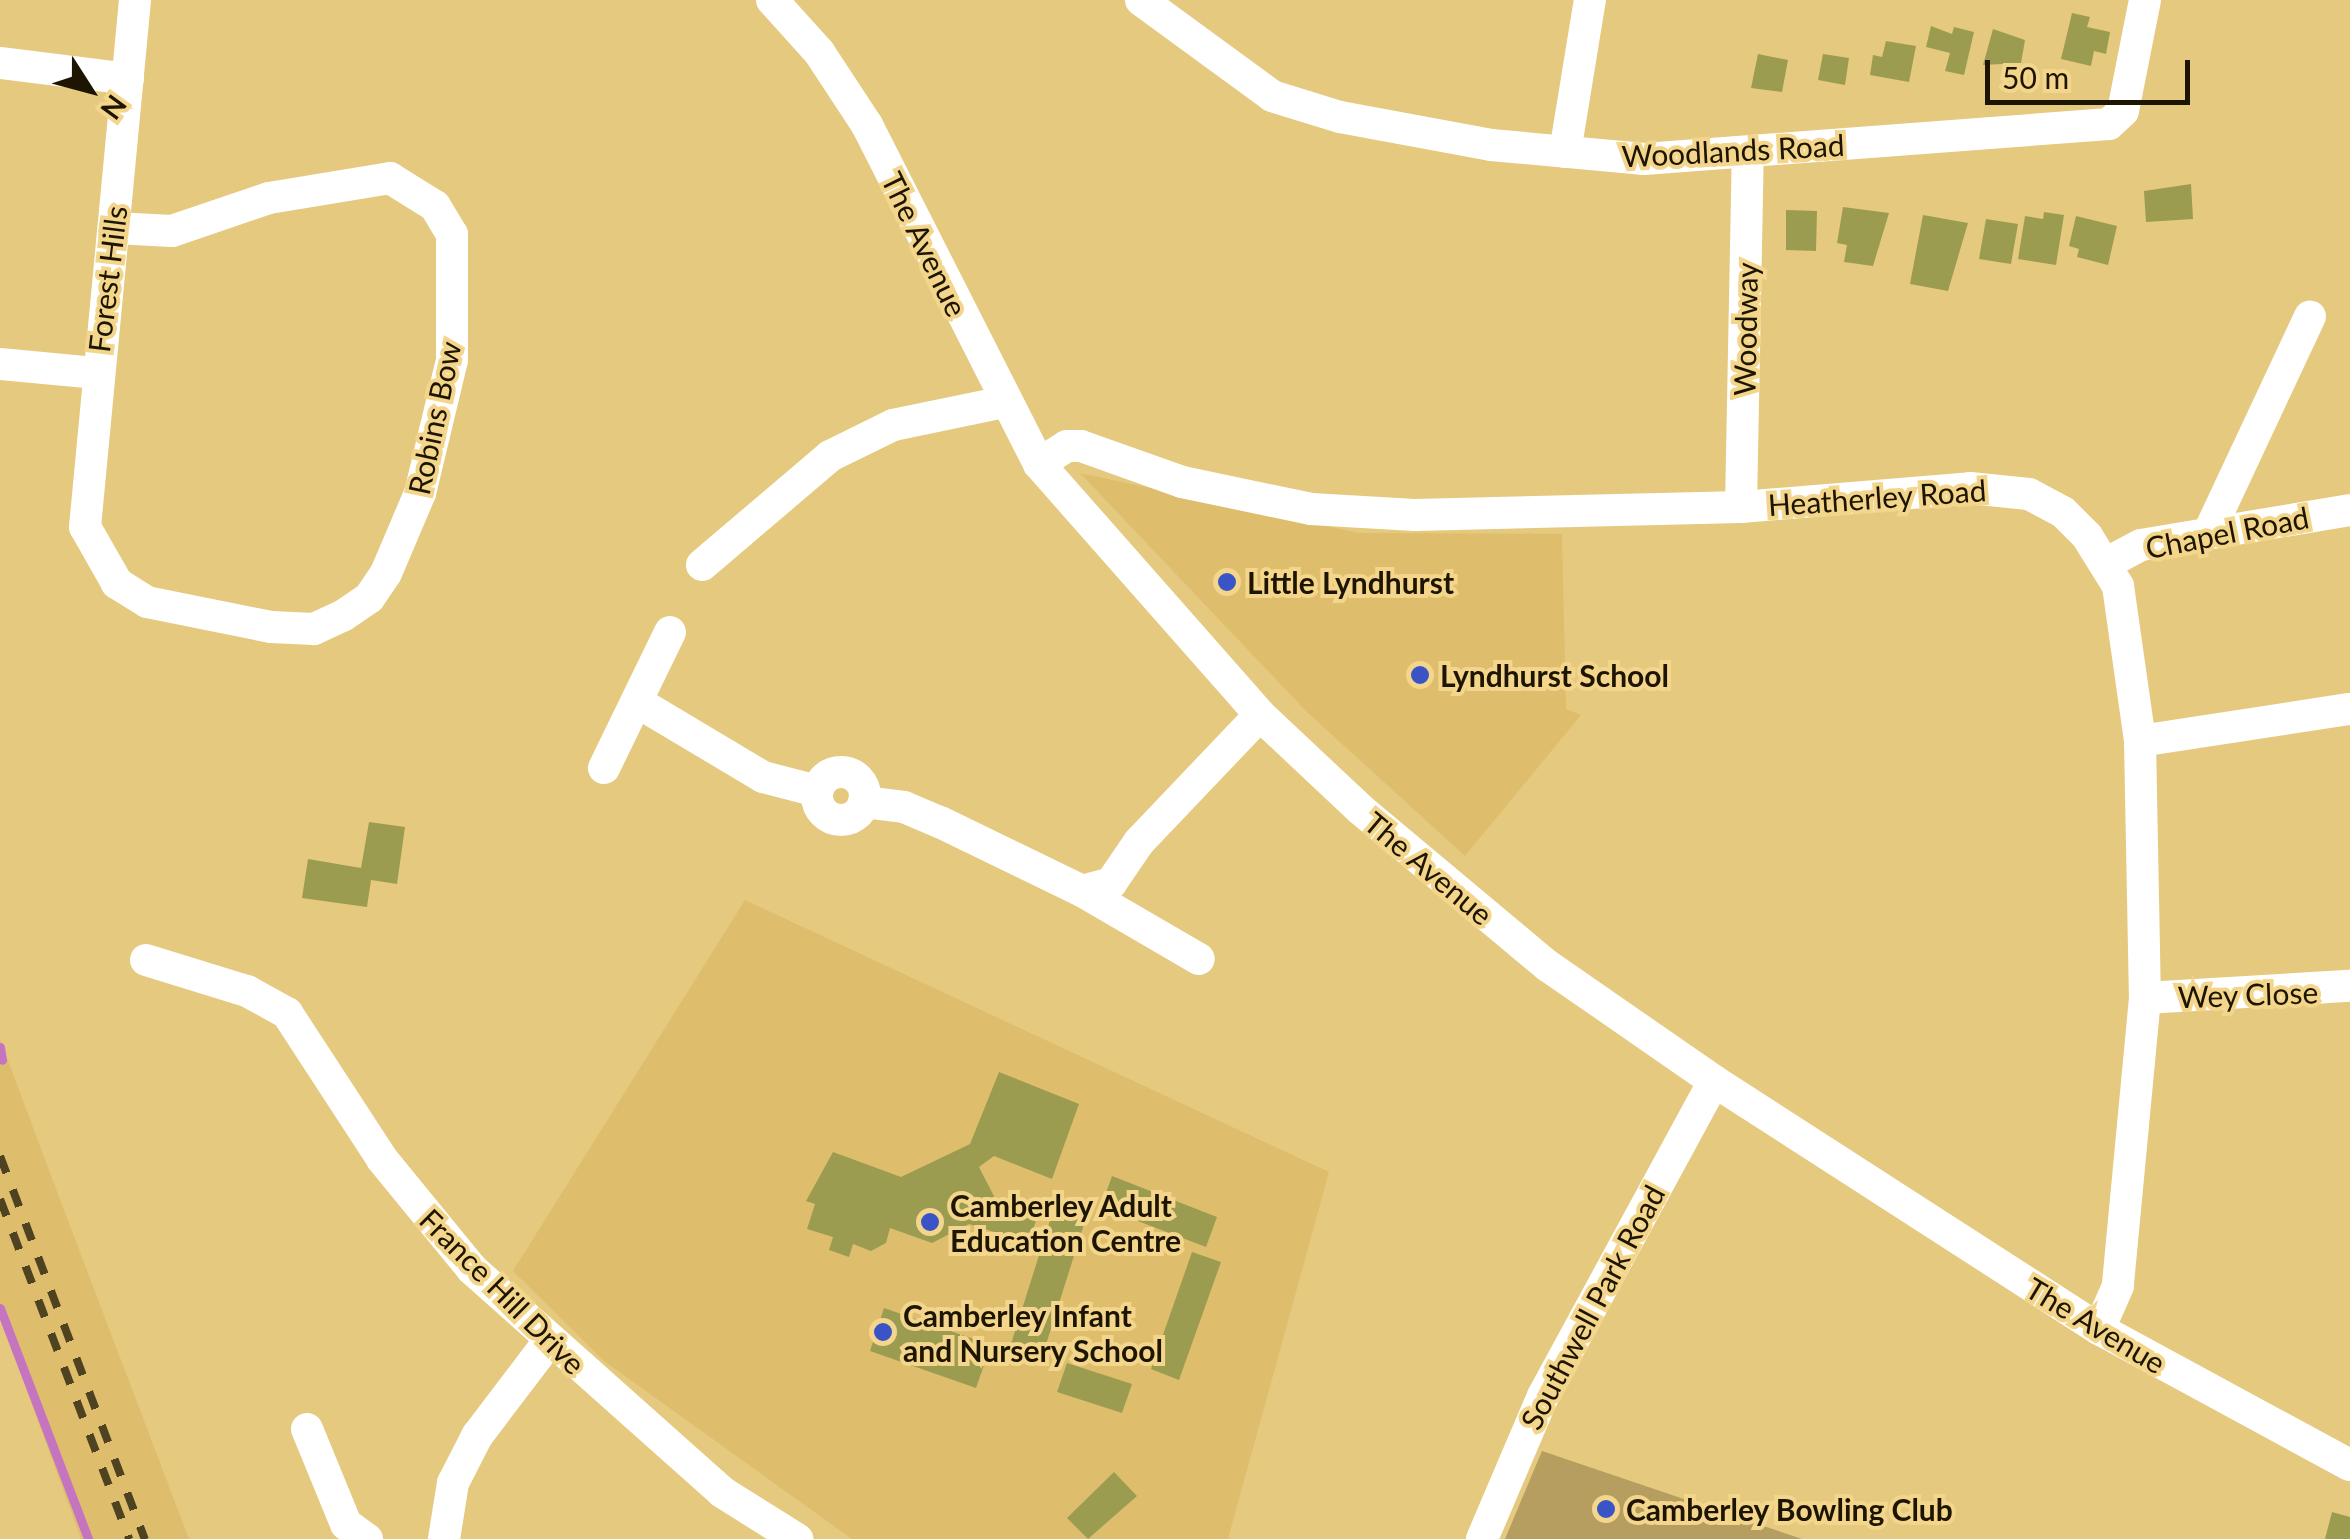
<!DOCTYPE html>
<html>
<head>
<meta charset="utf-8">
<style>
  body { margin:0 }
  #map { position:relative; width:2350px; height:1539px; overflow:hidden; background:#e5c97f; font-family:Lato,sans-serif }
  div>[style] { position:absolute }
  .built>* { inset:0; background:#debe6c }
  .green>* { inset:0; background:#b69e61 }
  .stream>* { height:9px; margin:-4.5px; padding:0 4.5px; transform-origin:4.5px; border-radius:4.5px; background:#c575c0 }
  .building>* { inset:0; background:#9c9c51 }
  .minor>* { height:32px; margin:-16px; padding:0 16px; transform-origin:16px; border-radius:16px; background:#fff }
  .minor>.ring { margin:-16px; padding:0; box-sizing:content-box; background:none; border:32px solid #fff; border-radius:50% }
  .rail>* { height:8px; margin-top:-4px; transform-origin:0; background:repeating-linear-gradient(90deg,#4f4221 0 18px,transparent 0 36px) }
  .dots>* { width:28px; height:28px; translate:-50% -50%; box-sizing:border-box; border:5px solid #f3d68b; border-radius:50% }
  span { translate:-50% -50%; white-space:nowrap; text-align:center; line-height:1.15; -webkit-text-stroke:8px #f3d68b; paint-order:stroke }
  .street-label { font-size:30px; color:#1d1501 }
  .poi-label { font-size:30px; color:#1d1501; font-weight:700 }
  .left { translate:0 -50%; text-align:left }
  .north { position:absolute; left:40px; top:40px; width:100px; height:100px; -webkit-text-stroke:8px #f3d68b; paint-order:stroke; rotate:126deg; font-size:28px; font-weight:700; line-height:40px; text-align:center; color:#1d1501 }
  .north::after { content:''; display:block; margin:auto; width:35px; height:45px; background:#1d1501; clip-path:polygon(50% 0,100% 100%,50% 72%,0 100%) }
  .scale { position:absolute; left:1985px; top:60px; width:205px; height:45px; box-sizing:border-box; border:5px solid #1d1501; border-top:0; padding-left:12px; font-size:30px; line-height:35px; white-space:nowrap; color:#1d1501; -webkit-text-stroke:8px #f3d68b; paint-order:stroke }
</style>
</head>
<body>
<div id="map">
  <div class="built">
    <i style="clip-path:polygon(1080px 473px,1359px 533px,1562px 534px,1566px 709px,1581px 715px,1465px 856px,1307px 712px)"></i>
    <i style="clip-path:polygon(745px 900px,1329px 1172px,1228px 1539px,852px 1539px,604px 1361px,513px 1271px)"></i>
    <i style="clip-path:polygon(0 1039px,56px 1189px,189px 1539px,81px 1539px,0 1317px)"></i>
  </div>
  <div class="green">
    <i style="clip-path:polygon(1542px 1451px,1802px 1539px,1505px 1539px)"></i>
  </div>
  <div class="stream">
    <i style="left:0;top:1047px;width:13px;rotate:81deg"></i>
    <i style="left:0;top:1308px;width:247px;rotate:69.1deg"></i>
  </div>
  <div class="building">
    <i style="clip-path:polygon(2072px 13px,2090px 17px,2087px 27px,2110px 32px,2106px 54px,2094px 51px,2091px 66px,2061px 59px)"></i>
    <i style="clip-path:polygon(1931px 26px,1952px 34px,1954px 27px,1974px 32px,1964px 75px,1945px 71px,1950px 53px,1926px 47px)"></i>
    <i style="clip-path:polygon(1993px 29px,2025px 40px,2021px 63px,1983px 65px)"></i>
    <i style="clip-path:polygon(1886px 41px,1916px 46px,1909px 82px,1870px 75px,1873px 55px,1882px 57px)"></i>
    <i style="clip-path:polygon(1758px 54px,1788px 60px,1782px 92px,1751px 88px)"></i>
    <i style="clip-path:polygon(1823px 54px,1849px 58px,1845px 85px,1818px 80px)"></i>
    <i style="clip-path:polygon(2191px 184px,2193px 219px,2146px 222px,2144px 191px)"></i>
    <i style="clip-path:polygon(1843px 207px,1889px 213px,1873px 266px,1844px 262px,1847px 245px,1837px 243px)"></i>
    <i style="clip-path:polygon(1786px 210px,1817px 211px,1816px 251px,1786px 250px)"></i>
    <i style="clip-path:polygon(2044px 212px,2064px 215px,2056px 265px,2018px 259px,2025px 216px,2043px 219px)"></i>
    <i style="clip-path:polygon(1923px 215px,1968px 223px,1948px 291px,1910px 284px)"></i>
    <i style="clip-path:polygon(2076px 216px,2117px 226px,2108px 265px,2077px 257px,2079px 249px,2069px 246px)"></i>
    <i style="clip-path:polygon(1986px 219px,2018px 224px,2011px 264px,1979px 259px)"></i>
    <i style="clip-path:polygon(369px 822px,405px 827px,397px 884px,371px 880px,367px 907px,302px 898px,308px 859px,361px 868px)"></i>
    <i style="clip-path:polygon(999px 1072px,1079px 1104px,1052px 1179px,994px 1156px,979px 1167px,996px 1200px,1038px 1214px,1029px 1243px,969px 1224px,932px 1243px,890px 1228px,886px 1243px,871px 1251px,853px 1244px,849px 1257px,829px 1250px,833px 1237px,807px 1229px,815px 1204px,806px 1201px,833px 1152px,901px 1177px,970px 1144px)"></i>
    <i style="clip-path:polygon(1112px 1176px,1217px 1217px,1206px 1247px,1101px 1207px)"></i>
    <i style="clip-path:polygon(1053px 1211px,1085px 1221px,1043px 1354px,1011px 1344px)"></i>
    <i style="clip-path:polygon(1192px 1252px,1221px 1262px,1179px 1380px,1151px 1369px)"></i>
    <i style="clip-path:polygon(884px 1308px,991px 1345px,976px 1388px,870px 1351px)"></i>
    <i style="clip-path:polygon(1067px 1363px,1132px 1384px,1122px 1413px,1057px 1392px)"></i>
    <i style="clip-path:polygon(1114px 1472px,1137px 1496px,1088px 1539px,1067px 1518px)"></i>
    <i style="clip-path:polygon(2332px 1512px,2350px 1517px,2350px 1539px,2325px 1539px)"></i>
  </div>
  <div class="minor">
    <i style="left:772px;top:0;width:70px;rotate:47.9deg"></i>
    <i style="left:819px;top:52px;width:87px;rotate:56.7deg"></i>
    <i style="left:867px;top:125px;width:380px;rotate:63.1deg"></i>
    <i style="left:1039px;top:464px;width:334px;rotate:48.6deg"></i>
    <i style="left:1260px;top:715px;width:137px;rotate:43.2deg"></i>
    <i style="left:1360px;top:809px;width:245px;rotate:39.9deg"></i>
    <i style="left:1548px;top:966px;width:202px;rotate:34.7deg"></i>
    <i style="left:1714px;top:1081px;width:458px;rotate:32.8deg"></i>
    <i style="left:2099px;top:1329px;width:285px;rotate:28.5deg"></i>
    <i style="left:1141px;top:0;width:162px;rotate:36.2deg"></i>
    <i style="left:1272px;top:96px;width:71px;rotate:17.2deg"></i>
    <i style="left:1340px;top:117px;width:154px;rotate:10.5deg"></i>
    <i style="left:1491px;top:145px;width:154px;rotate:5.2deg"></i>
    <i style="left:1644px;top:159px;width:466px;rotate:-4.3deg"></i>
    <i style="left:2109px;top:124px;width:19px;rotate:-43deg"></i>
    <i style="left:2123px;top:111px;width:113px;rotate:-78.8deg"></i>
    <i style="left:0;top:63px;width:129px;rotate:7.1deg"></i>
    <i style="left:1565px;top:152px;width:154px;rotate:-80.7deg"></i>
    <i style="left:115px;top:228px;width:57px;rotate:3deg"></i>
    <i style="left:172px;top:231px;width:102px;rotate:-18.8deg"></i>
    <i style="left:269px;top:198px;width:123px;rotate:-9.4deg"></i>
    <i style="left:390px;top:178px;width:53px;rotate:31.9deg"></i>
    <i style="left:435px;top:206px;width:33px;rotate:59deg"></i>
    <i style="left:452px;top:234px;width:126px;rotate:90deg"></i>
    <i style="left:452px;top:360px;width:137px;rotate:103.5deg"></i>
    <i style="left:420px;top:493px;width:87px;rotate:113deg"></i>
    <i style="left:386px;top:573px;width:30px;rotate:124deg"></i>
    <i style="left:369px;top:598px;width:32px;rotate:146deg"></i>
    <i style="left:342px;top:616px;width:31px;rotate:155deg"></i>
    <i style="left:314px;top:629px;width:43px;rotate:-177.3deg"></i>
    <i style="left:271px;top:627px;width:126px;rotate:-168.6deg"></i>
    <i style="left:147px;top:602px;width:36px;rotate:-148deg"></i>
    <i style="left:117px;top:583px;width:64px;rotate:-119.7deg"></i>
    <i style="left:85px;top:527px;width:529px;rotate:-84.58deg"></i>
    <i style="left:0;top:364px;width:95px;rotate:5.4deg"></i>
    <i style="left:1039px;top:464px;width:33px;rotate:-33deg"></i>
    <i style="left:1067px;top:446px;width:14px"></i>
    <i style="left:1081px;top:446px;width:107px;rotate:19.6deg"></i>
    <i style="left:1182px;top:482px;width:132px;rotate:11.8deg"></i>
    <i style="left:1311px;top:509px;width:104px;rotate:3.3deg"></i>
    <i style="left:1415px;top:515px;width:326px;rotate:-1.4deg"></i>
    <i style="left:1741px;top:507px;width:230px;rotate:-4.7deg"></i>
    <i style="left:1970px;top:488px;width:59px;rotate:5.8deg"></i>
    <i style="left:2029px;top:494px;width:38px;rotate:28deg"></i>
    <i style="left:2063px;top:512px;width:34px;rotate:45deg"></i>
    <i style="left:2087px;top:536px;width:59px;rotate:58.2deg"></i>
    <i style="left:2118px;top:586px;width:157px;rotate:81.9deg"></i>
    <i style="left:2140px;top:741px;width:257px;rotate:88.9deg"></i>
    <i style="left:2145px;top:998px;width:289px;rotate:95.4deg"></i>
    <i style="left:2118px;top:1286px;width:47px;rotate:113.8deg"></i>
    <i style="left:1741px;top:507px;width:355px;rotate:-88.9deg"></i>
    <i style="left:2209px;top:532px;width:238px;rotate:-64.9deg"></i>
    <i style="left:2107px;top:563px;width:38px;rotate:-28deg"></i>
    <i style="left:2141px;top:545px;width:212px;rotate:-9.5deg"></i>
    <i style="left:702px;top:565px;width:168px;rotate:-40.4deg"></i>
    <i style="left:830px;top:456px;width:70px;rotate:-26.2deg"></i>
    <i style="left:893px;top:425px;width:113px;rotate:-11.7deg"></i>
    <i style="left:639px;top:703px;width:144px;rotate:30.8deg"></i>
    <i style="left:763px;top:777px;width:56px;rotate:14.5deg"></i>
    <i style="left:2140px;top:741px;width:212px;rotate:-8.7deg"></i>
    <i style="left:604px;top:768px;width:151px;rotate:-64.1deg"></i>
    <i class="ring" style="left:817px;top:772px;width:16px;height:16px"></i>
    <i style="left:864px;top:802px;width:40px;rotate:7.1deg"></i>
    <i style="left:904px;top:807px;width:39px;rotate:23deg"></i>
    <i style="left:940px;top:822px;width:158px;rotate:25.9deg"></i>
    <i style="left:1082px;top:891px;width:135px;rotate:30.2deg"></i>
    <i style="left:1082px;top:891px;width:30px;rotate:-15deg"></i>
    <i style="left:1111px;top:883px;width:50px;rotate:-55.7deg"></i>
    <i style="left:1139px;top:842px;width:175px;rotate:-46.4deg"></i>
    <i style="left:146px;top:960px;width:106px;rotate:17.1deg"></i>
    <i style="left:247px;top:991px;width:46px;rotate:28.8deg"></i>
    <i style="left:287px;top:1013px;width:174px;rotate:56.9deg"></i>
    <i style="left:382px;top:1159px;width:142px;rotate:50.7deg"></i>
    <i style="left:472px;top:1269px;width:335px;rotate:41.7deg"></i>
    <i style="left:722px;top:1492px;width:89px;rotate:32.1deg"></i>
    <i style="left:2145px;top:998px;width:205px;rotate:-3.4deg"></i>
    <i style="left:307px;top:1429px;width:103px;rotate:67.7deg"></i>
    <i style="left:346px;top:1524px;width:26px;rotate:36deg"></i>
    <i style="left:444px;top:1539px;width:57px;rotate:-80.9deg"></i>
    <i style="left:453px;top:1483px;width:53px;rotate:-62.9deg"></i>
    <i style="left:477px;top:1436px;width:119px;rotate:-52.8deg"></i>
    <i style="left:1482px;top:1539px;width:155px;rotate:-66.9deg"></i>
    <i style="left:1543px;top:1396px;width:358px;rotate:-61.5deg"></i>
  </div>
  <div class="rail">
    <i style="left:0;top:1156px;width:410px;rotate:69.3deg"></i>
    <i style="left:0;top:1199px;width:364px;rotate:69.2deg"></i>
  </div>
  <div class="dots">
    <i style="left:1227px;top:582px;background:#3a53c5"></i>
    <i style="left:1420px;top:675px;background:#3a53c5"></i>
    <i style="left:930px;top:1222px;background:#3a53c5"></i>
    <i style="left:883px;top:1332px;background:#3a53c5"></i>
    <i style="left:1606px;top:1509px;background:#3a53c5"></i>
  </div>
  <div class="street-label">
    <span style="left:1733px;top:150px;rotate:-3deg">Woodlands Road</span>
    <span style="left:925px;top:244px;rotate:64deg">The Avenue</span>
    <span style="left:107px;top:279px;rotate:-83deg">Forest Hills</span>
    <span style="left:1745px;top:329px;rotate:-89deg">Woodway</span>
    <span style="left:434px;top:418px;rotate:-78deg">Robins Bow</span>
    <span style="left:1877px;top:497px;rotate:-4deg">Heatherley Road</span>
    <span style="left:2227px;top:532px;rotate:-11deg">Chapel Road</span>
    <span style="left:1429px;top:868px;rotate:40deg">The Avenue</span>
    <span style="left:2248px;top:994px;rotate:-2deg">Wey Close</span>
    <span style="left:503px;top:1291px;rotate:45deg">France Hill Drive</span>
    <span style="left:1592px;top:1307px;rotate:-62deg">Southwell Park Road</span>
    <span style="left:2096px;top:1325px;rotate:31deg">The Avenue</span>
  </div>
  <div class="poi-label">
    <span class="left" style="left:1247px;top:582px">Little Lyndhurst</span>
    <span class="left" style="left:1440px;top:675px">Lyndhurst School</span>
    <span class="left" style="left:950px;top:1222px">Camberley Adult<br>Education Centre</span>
    <span class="left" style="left:903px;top:1332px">Camberley Infant<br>and Nursery School</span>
    <span class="left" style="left:1626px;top:1509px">Camberley Bowling Club</span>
  </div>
  <div class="north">N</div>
  <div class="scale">50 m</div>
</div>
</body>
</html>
